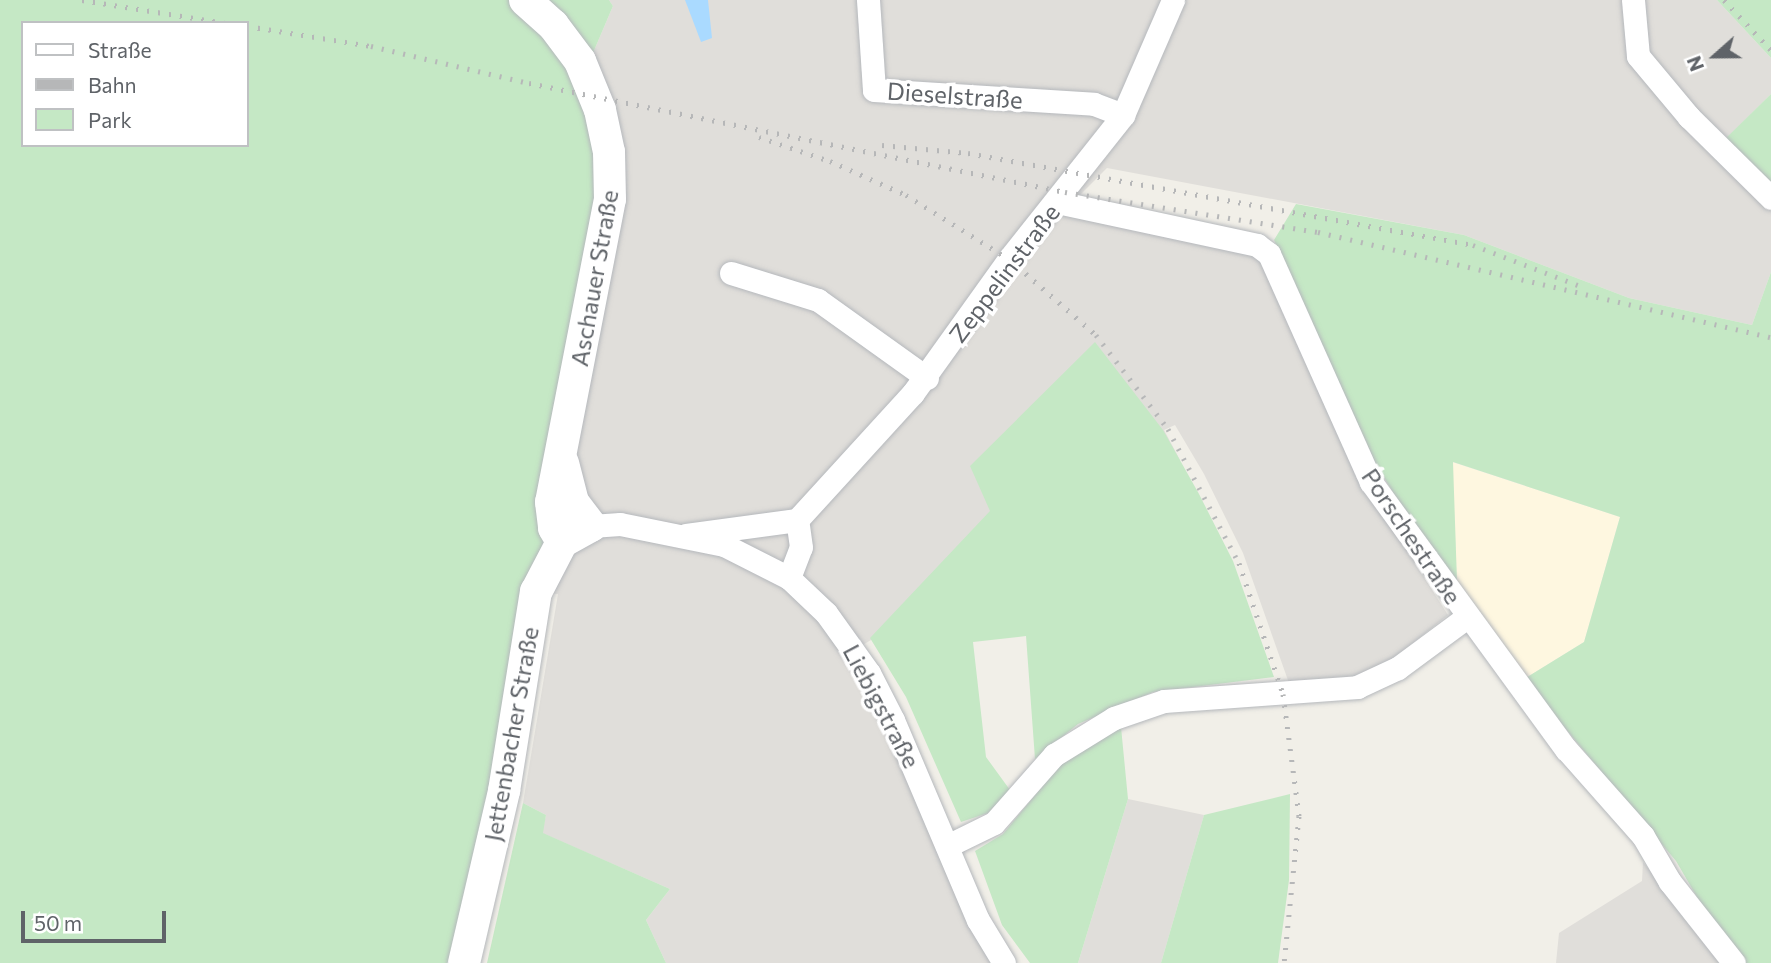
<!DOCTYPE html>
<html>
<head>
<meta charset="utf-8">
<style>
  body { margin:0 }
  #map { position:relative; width:1771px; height:963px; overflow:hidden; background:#f1efe8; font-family:Commissioner,sans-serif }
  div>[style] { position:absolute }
  .commercial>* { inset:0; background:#fef7e0 }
  .industrial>* { inset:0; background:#e0deda }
  .green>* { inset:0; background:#c5e8c5 }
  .water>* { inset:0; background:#aadaff }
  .roads { filter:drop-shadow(0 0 2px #b5b8bc) drop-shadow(0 0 2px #b5b8bc) }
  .street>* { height:23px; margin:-11.5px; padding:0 11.5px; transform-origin:11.5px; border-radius:11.5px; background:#fff }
  .secondary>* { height:32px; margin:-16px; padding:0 16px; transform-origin:16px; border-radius:16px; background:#fff }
  .rail>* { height:5px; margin-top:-2.5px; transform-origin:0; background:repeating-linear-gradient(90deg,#b6b7b8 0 2px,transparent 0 11px) }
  span { translate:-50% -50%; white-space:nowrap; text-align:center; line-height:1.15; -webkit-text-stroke:7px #fff; paint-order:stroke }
  .street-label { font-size:24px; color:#5f6368 }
  .legend { position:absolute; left:21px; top:21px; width:228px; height:126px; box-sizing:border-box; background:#fff; border:2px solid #bfc1c3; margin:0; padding:9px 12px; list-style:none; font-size:21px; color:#5f6368 }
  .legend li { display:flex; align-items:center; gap:14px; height:35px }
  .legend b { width:35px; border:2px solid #bfc1c3 }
  .north { position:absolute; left:1680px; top:21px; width:70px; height:70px; -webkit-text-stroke:5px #fff; paint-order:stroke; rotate:249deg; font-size:19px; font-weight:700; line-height:28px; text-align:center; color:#5f6368 }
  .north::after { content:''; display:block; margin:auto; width:24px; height:32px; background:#5f6368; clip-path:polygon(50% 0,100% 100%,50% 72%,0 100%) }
  .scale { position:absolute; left:21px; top:911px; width:145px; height:32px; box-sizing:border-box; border:4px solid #5f6368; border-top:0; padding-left:9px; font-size:21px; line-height:24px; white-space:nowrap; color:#5f6368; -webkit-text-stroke:5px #fff; paint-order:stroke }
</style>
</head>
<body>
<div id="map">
  <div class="commercial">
    <i style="clip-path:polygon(1452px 462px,1620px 517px,1584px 642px,1524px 679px,1457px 582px)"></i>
  </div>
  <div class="industrial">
    <i style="clip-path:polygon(609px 0,1717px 0,1771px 58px,1771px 94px,1713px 152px,1771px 211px,1771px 272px,1752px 325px,1629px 298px,1464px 235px,1107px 168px,1066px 209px,1264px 258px,1357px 472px,1448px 615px,1375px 673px,1290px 686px,1243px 553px,1204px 474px,1175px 425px,1164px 430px,1180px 460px,847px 654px,887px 729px,991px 963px,666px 963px,646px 920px,670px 889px,542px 833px,546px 815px,523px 803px,558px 594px,525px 593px,590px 60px,613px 6px)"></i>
    <i style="clip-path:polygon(1128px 799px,1204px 815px,1161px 963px,1078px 963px)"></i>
    <i style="clip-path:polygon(1643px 862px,1725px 963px,1556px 963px,1559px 933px,1642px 881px)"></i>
  </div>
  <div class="green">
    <i style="clip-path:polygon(evenodd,0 0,515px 0,576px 66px,606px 170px,546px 539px,497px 786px,453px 963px,0 963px,0 0,23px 23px,247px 23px,247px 145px,23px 145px,23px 23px)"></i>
    <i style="clip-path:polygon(539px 0,609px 0,613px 6px,590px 60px)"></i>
    <i style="clip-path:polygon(1717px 0,1771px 0,1771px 58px)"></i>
    <i style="clip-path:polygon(1771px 94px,1771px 191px,1722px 142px)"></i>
    <i style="clip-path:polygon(1296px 204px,1464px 235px,1629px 298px,1752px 325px,1771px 272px,1771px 963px,1743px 963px,1718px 933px,1676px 861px,1524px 679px,1584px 642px,1620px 517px,1453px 462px,1457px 582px,1412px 524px,1376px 464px,1274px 240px)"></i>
    <i style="clip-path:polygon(1095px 342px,1163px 430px,1199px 494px,1233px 561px,1274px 677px,1153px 692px,1078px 724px,1035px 759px,1026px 636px,973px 642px,986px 757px,1010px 790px,988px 813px,961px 822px,906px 697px,870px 638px,990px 511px,970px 466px)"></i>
    <i style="clip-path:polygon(1121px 727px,1128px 799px,1078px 963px,1030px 963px,1002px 925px,975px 851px,1003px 834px,1063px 761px)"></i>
    <i style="clip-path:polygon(1290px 794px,1289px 880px,1278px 963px,1161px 963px,1204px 815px)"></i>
    <i style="clip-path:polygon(523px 803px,546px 815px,543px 833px,670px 889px,646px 920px,666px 963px,487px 963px)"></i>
  </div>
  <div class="water">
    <i style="clip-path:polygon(685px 0,708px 0,712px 38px,701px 42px)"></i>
  </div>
  <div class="roads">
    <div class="street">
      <i style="left:868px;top:0;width:90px;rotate:86.2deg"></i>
      <i style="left:874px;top:90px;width:220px;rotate:3.6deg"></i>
      <i style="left:1094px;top:104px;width:31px;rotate:21deg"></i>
      <i style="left:1633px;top:0;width:56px;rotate:84.9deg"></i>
      <i style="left:1638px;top:56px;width:80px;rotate:50.1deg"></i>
      <i style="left:1689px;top:117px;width:115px;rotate:44.6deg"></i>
      <i style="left:1057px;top:202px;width:205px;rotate:12.1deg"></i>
      <i style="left:1257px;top:245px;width:15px;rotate:37deg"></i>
      <i style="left:1269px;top:254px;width:250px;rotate:65.9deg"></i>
      <i style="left:1371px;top:482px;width:331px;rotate:53.9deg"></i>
      <i style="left:1566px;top:749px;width:116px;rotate:48.5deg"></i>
      <i style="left:1643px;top:836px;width:53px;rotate:59.6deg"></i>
      <i style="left:1670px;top:882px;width:103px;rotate:51.7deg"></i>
      <i style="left:731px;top:273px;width:91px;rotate:17.2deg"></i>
      <i style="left:818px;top:300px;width:134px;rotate:35.6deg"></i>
      <i style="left:591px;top:526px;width:29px;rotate:-4deg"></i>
      <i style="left:620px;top:524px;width:106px;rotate:11.4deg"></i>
      <i style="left:724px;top:545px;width:73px;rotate:26.9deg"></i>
      <i style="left:789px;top:578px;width:51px;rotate:43.4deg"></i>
      <i style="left:826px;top:613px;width:74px;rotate:54.4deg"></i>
      <i style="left:869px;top:673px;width:53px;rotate:62.9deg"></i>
      <i style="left:893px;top:720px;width:217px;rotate:67deg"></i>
      <i style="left:978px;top:920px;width:50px;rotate:58.8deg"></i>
      <i style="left:686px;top:535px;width:112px;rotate:-7.7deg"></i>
      <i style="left:797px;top:520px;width:172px;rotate:-47.6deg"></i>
      <i style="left:913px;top:393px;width:165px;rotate:-54.4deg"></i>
      <i style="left:1009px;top:259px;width:184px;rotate:-51.6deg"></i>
      <i style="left:1123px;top:115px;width:125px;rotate:-66.5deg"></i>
      <i style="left:789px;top:578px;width:33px;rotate:-69deg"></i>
      <i style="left:801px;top:547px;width:27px;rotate:-98deg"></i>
      <i style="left:947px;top:846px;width:52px;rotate:-26.1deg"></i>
      <i style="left:994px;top:823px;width:91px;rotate:-48.6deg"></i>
      <i style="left:1054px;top:755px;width:70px;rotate:-31.7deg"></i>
      <i style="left:1114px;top:718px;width:53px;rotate:-18.8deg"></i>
      <i style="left:1164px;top:701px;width:194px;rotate:-4.1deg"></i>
      <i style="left:1357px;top:687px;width:45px;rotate:-24.9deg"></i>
      <i style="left:1398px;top:668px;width:86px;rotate:-36.5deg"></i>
    </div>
    <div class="secondary">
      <i style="left:525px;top:0;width:38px;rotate:42deg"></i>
      <i style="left:553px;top:25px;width:45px;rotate:53.1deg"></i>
      <i style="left:580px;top:61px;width:53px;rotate:67.8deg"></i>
      <i style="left:600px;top:110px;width:43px;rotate:77.9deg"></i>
      <i style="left:609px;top:152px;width:47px;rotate:88.8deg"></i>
      <i style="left:610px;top:199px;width:309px;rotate:101deg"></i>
      <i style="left:551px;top:502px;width:26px;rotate:83deg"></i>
      <i style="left:554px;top:528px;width:16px;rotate:60deg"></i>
      <i style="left:464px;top:963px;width:177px;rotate:-76.9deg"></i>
      <i style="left:504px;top:791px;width:202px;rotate:-80.9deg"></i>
      <i style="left:536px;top:592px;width:56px;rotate:-62.5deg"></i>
      <i style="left:562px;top:542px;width:33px;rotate:-29deg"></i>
      <i style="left:591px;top:526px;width:30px;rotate:-127deg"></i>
      <i style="left:573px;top:502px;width:40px;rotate:-104.4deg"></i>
    </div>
  </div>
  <div class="rail">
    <i style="left:82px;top:0;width:145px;rotate:9.1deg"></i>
    <i style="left:1724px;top:0;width:69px;rotate:46.8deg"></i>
    <i style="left:247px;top:26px;width:126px;rotate:9.2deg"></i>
    <i style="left:371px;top:46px;width:162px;rotate:13.2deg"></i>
    <i style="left:529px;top:83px;width:547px;rotate:11.49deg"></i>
    <i style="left:1065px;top:192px;width:256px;rotate:9deg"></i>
    <i style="left:1318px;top:232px;width:465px;rotate:13.1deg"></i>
    <i style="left:759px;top:137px;width:75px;rotate:18.7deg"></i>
    <i style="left:830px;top:161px;width:83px;rotate:24.1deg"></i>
    <i style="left:906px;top:195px;width:121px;rotate:31.9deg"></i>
    <i style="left:1009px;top:259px;width:116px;rotate:41.1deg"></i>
    <i style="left:1096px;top:335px;width:118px;rotate:52.5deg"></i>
    <i style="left:1168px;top:429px;width:152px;rotate:62.1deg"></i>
    <i style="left:1239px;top:563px;width:138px;rotate:71.4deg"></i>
    <i style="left:1283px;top:694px;width:123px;rotate:82.5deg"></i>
    <i style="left:1299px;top:816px;width:148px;rotate:95.8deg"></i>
    <i style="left:882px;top:145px;width:86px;rotate:5.3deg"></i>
    <i style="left:968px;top:153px;width:513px;rotate:10.32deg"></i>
    <i style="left:1473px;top:245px;width:118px;rotate:20.9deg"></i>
  </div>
  <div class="street-label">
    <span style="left:955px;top:95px;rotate:4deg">Dieselstraße</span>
    <span style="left:1004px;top:273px;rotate:-53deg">Zeppelinstraße</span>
    <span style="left:594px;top:278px;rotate:-80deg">Aschauer Straße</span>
    <span style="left:1412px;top:536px;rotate:56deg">Porschestraße</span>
    <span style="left:882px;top:706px;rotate:62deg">Liebigstraße</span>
    <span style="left:511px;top:734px;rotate:-80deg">Jettenbacher Straße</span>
  </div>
  <ul class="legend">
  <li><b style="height:9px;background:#fff"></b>Straße</li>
  <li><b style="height:9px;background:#b6b7b8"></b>Bahn</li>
  <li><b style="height:19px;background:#c5e8c5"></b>Park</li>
  </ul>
  <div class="north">N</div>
  <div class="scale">50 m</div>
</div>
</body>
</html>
